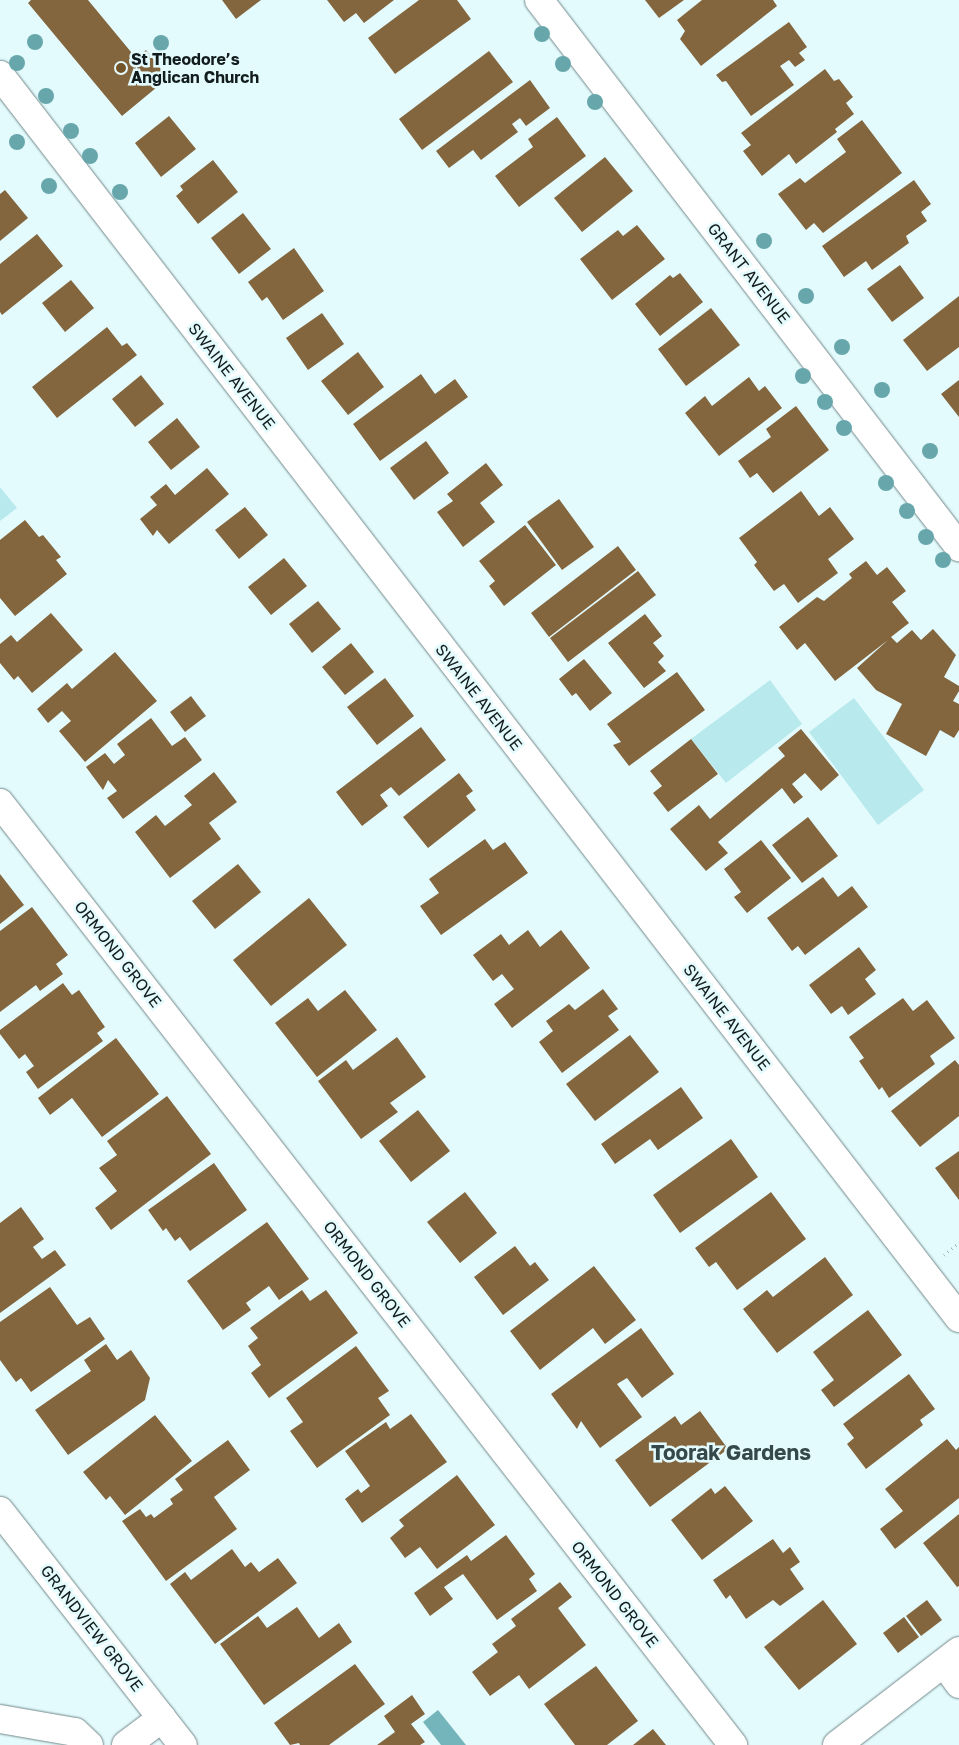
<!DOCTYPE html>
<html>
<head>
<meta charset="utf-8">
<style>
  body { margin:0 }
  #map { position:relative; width:959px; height:1745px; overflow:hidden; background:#e4fbfd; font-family:"Golos Text",sans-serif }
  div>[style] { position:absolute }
  .green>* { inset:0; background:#b8e9ed }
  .water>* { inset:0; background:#74b5bb }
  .building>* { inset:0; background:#83663e }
  .path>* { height:3px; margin-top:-1.5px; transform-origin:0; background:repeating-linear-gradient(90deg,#a1b4b5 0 1px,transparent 0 5px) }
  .roads { filter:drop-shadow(0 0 1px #728789) drop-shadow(0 0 1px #728789) }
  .street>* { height:28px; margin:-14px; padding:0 14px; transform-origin:14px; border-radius:14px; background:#fff }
  .trees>* { width:16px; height:16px; margin:-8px; border-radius:50%; background:#67a7ac }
  .dots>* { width:14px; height:14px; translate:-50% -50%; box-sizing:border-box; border:2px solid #e4fbfd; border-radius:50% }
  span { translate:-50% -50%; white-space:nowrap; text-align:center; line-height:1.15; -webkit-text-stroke:5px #e4fbfd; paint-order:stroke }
  .poi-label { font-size:16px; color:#131c1c; font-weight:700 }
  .left { translate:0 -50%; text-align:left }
  .street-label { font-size:16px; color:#131c1c }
  .district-label { font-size:21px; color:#35494b; font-weight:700 }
</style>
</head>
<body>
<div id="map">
  <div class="green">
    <i style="clip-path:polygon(0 487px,17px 508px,0 521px)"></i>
    <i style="clip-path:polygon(770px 680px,802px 724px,726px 783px,691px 739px)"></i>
    <i style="clip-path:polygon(854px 698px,924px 790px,878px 825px,809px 732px)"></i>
  </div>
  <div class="water">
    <i style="clip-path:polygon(438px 1710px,466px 1745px,441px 1745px,423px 1722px)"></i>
  </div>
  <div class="building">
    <i style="clip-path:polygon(31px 0,88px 0,136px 58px,146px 50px,168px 78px,122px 116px,28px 3px)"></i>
    <i style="clip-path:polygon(222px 0,261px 0,236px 19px)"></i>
    <i style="clip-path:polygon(327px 0,394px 0,364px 23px,356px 13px,344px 22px)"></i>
    <i style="clip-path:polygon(419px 0,457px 0,471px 19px,395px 74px,368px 38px)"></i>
    <i style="clip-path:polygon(645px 0,684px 0,659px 18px)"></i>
    <i style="clip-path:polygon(702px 0,773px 0,777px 6px,701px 66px,680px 39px,685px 31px,677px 20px)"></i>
    <i style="clip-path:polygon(789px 22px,807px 47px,799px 53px,805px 60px,795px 67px,789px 60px,780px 66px,794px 85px,751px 116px,726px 81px,722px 82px,716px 75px)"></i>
    <i style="clip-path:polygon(489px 51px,513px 82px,422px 150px,399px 119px)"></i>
    <i style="clip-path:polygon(825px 69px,834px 81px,839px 79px,853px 97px,846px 103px,854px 114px,835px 129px,837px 132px,796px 164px,789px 154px,762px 176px,743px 151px,751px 145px,741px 133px)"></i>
    <i style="clip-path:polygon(530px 80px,550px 108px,526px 126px,520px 118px,512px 124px,518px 132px,481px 160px,473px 150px,449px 168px,436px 151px)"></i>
    <i style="clip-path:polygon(169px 116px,196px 149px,161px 177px,135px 143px)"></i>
    <i style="clip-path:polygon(557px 117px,586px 156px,519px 207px,495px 176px,533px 147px,528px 139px)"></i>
    <i style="clip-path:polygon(862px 120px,902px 173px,823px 233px,814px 223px,806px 230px,778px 194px,800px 178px,805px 183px,846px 152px,837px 139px)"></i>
    <i style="clip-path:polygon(605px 157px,633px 191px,582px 232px,554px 198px)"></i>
    <i style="clip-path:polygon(213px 160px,238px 192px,198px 224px,176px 196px,183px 190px,180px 186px)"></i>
    <i style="clip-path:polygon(914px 180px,931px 204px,921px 212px,927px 221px,906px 236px,909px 243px,872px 270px,866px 261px,844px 277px,822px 246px)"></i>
    <i style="clip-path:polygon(5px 190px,28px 218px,0 241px,0 194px)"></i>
    <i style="clip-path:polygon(243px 213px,271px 249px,239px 274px,211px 238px)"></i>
    <i style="clip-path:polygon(637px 225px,665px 259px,612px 300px,580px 259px,618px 230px,623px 236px)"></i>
    <i style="clip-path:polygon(37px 234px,63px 266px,2px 315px,0 312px,0 264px)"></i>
    <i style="clip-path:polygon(294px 248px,324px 291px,283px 320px,267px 297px,262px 301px,248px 282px)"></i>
    <i style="clip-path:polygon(900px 265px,924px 298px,892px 322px,867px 289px)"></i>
    <i style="clip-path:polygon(680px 273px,703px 302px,660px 336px,635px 304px,670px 275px,673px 278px)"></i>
    <i style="clip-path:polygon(71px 280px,94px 308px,65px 332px,42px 303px)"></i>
    <i style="clip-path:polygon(959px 296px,959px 347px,927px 371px,903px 340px)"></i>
    <i style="clip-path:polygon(711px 308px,740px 345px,686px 386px,658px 349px)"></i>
    <i style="clip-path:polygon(322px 313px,344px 344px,308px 370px,286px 338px)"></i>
    <i style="clip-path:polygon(107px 327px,122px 346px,127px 343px,137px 355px,57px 418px,32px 387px)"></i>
    <i style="clip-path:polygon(358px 352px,384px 387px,348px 415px,321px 381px)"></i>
    <i style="clip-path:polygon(421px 374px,435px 394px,455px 379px,468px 397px,380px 461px,353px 424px)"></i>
    <i style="clip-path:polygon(141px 375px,164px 404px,135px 427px,112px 399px)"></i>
    <i style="clip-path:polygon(749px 377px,759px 391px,765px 386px,782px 408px,719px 456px,685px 413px,705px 396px,712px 406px)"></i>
    <i style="clip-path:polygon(959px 380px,959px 417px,941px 394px)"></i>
    <i style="clip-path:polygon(796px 406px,829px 450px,773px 493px,757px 473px,750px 478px,738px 461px,771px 437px,766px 429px)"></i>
    <i style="clip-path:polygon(177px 418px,200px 447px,171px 470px,148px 442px)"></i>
    <i style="clip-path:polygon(426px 441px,449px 473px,414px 500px,390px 468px)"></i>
    <i style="clip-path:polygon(486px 463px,503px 485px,480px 503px,495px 522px,463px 547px,437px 512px,453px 501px,447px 494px)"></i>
    <i style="clip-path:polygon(207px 468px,229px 494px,169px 544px,157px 530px,153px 536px,140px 519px,157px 505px,150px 497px,166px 484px,175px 495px)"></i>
    <i style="clip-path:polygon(801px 491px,819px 516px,830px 507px,854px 539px,828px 559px,838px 573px,798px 603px,784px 584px,774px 591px,754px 565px,757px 562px,739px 538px)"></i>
    <i style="clip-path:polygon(559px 499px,594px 547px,562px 570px,527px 522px)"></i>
    <i style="clip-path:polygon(245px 507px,268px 535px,239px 559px,215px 530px)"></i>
    <i style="clip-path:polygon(25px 520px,39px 537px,43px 535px,61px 557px,56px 560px,67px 574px,15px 616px,0 598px,0 540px)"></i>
    <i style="clip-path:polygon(525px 525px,556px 565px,504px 606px,489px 586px,495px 581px,479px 561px)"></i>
    <i style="clip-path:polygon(618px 546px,636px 570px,549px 637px,531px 613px)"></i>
    <i style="clip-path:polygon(284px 558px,307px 586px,271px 615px,248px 587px)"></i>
    <i style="clip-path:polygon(866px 561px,877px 575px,887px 567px,906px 591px,892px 602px,909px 623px,891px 637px,897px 643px,912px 630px,921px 640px,933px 629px,956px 655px,944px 677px,959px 686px,959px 691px,953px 701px,959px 704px,959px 730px,954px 738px,940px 730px,926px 756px,886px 734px,902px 704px,876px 690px,857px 668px,888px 640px,835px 681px,805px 643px,797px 650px,779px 627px,817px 597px,824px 601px,852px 578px,849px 574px)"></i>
    <i style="clip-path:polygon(638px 571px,656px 595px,568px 662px,550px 638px)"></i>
    <i style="clip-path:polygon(318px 601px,341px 629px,312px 653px,289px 624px)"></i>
    <i style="clip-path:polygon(51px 613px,83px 650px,32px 693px,18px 676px,14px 680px,0 663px,0 644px,11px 635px,17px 642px)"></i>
    <i style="clip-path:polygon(645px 614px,662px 636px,653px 643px,664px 656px,658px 662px,666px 671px,644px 688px,608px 643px)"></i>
    <i style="clip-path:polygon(351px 643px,374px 672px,345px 695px,322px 667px)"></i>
    <i style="clip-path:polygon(115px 652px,157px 701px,85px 762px,59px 731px,71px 721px,62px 711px,48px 723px,37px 709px,67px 683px,72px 689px)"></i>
    <i style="clip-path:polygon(584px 659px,612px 693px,590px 711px,576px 693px,572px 696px,559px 679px)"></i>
    <i style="clip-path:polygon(677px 672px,705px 710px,629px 766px,613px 745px,621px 742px,607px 724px)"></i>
    <i style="clip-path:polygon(385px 678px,414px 716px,377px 745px,347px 707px)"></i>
    <i style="clip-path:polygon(191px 696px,206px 716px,185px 732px,170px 712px)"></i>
    <i style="clip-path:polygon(151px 718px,172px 746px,185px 737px,202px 760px,123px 819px,107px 798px,117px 791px,108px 780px,103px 790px,86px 767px,105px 753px,114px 764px,125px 755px,117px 744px)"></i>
    <i style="clip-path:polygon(421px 727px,446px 760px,399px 796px,391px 787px,380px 795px,388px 806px,362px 826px,336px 792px)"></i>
    <i style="clip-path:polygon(801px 729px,839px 775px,821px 791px,805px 773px,792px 784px,803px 797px,794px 804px,782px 788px,718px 842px,728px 853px,706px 871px,670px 829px,699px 805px,710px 819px,785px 756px,778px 748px)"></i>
    <i style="clip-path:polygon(691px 739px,718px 774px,668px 812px,653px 793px,662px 786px,650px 771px)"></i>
    <i style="clip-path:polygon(214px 772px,237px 802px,209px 823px,221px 839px,170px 878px,135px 832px,156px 815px,165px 826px,192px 805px,184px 796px)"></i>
    <i style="clip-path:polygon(459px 773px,473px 791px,466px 796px,476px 810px,428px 848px,403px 817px)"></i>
    <i style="clip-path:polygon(808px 817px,838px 856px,802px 883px,772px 845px)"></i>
    <i style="clip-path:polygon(485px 839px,493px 850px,505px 842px,528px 873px,441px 935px,420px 906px,439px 893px,429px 879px)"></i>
    <i style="clip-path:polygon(761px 840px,791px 878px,747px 913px,734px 897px,741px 892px,724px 869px)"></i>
    <i style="clip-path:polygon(238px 864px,261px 892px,215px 929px,192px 901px)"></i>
    <i style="clip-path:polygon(0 874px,24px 905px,0 924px)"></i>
    <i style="clip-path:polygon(823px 877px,838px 897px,852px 886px,868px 907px,805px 955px,798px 946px,792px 951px,767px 918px)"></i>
    <i style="clip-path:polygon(309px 898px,347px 945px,271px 1006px,233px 960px)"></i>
    <i style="clip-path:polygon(32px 907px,68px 955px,56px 964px,63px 974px,40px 991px,36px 985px,0 1012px,0 931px)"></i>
    <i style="clip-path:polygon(528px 930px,540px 947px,561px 930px,590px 968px,512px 1028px,494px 1004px,514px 989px,502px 974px,493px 981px,473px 955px,501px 934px,509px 945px)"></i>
    <i style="clip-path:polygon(859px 947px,876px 970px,865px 979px,876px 994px,848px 1015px,842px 1006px,831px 1014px,809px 985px)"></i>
    <i style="clip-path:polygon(63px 983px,72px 995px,79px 990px,105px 1027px,97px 1033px,103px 1041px,38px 1089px,26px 1072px,34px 1066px,25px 1054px,19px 1059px,0 1034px,0 1030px)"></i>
    <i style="clip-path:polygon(603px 989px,618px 1009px,608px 1016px,619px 1030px,562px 1073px,539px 1042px,553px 1031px,546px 1021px,569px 1004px,575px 1010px)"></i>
    <i style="clip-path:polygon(345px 990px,377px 1030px,317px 1077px,275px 1023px,308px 998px,318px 1011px)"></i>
    <i style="clip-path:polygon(903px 998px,913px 1011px,927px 1000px,955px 1038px,930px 1056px,935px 1064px,889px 1098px,882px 1087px,879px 1090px,859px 1061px,864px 1058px,849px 1037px)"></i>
    <i style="clip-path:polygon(630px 1035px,659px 1072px,595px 1121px,566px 1084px)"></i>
    <i style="clip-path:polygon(397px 1037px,426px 1077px,390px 1103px,398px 1112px,361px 1139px,318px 1081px,346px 1060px,353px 1070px)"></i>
    <i style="clip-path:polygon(116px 1038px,159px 1094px,102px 1137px,72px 1098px,50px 1115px,38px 1098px)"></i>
    <i style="clip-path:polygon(955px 1060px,959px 1065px,959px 1116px,920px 1147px,891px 1111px)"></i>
    <i style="clip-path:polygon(681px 1087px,703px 1118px,658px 1150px,650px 1139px,615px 1164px,601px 1144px)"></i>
    <i style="clip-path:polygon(167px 1096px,211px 1154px,111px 1230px,95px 1208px,117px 1191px,99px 1168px,117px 1155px,107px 1141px)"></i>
    <i style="clip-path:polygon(418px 1110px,450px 1151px,411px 1182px,379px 1141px)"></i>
    <i style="clip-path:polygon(731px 1139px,758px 1177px,680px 1233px,653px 1195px)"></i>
    <i style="clip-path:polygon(959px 1151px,959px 1200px,935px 1168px)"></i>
    <i style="clip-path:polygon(214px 1163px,247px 1210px,190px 1251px,180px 1237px,175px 1241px,166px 1228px,163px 1231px,148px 1210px)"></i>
    <i style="clip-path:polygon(465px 1192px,497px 1233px,460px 1263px,427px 1222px)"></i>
    <i style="clip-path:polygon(771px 1192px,806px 1239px,737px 1290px,716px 1262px,709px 1267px,695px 1248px)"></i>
    <i style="clip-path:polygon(21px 1207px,44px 1239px,33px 1247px,42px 1259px,55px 1250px,66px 1265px,0 1313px,0 1223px)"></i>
    <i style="clip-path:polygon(267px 1222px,309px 1279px,279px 1300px,269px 1286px,246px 1303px,251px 1310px,223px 1330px,187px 1281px)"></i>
    <i style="clip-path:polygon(515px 1246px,530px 1266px,535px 1262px,549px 1280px,503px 1315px,474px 1277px)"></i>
    <i style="clip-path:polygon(825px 1257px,853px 1295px,777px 1353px,743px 1309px,767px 1290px,773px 1297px)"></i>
    <i style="clip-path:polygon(594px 1266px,636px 1320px,605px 1344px,593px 1328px,540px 1370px,510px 1331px)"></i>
    <i style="clip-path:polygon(50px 1287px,77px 1325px,90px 1317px,105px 1339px,31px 1392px,21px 1378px,16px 1382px,0 1360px,0 1322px)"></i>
    <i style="clip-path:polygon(302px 1290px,310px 1301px,326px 1290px,358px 1333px,269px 1398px,251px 1373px,261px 1365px,248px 1346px,258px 1338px,250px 1328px)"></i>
    <i style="clip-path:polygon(868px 1310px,902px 1355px,834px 1407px,821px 1390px,834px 1380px,813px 1352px)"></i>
    <i style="clip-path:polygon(641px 1328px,674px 1374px,642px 1398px,627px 1378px,617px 1384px,642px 1417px,600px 1448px,581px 1421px,577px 1429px,551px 1394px)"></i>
    <i style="clip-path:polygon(106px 1344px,117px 1360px,131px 1350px,150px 1378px,145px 1400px,68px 1455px,35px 1410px,91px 1371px,84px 1360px)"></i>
    <i style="clip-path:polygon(356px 1346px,389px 1391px,378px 1398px,390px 1415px,317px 1468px,290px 1431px,303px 1422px,286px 1398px)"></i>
    <i style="clip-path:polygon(909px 1374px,935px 1409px,920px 1420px,923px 1425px,866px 1469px,847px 1444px,854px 1438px,843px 1424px)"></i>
    <i style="clip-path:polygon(700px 1411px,728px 1449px,650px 1507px,615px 1460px,675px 1416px,681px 1425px)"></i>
    <i style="clip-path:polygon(411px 1414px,447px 1462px,362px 1523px,345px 1499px,358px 1489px,361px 1493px,370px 1486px,345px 1451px,386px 1422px,390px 1429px)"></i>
    <i style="clip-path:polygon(155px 1415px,192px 1461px,125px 1515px,110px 1496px,106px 1500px,83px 1472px)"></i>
    <i style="clip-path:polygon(947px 1439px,956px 1450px,959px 1447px,959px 1498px,895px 1549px,880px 1529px,903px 1511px,885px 1489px)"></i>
    <i style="clip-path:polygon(228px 1440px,250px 1470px,214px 1497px,237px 1529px,166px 1581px,122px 1521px,140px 1509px,146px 1517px,151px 1514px,154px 1518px,173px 1504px,170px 1499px,183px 1490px,175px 1479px)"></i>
    <i style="clip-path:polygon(457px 1475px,495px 1525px,437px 1569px,420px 1547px,405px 1558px,390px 1538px,404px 1526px,399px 1520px)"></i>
    <i style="clip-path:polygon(725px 1486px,753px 1521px,702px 1560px,671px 1520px,711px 1488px,715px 1494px)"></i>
    <i style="clip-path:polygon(959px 1514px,959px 1586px,957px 1587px,923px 1543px)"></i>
    <i style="clip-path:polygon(506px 1535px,535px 1574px,529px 1579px,537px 1591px,497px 1620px,463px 1574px,444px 1587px,453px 1599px,430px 1616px,414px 1593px,467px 1555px,471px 1561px)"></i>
    <i style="clip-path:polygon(773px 1539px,783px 1553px,790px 1547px,800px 1562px,790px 1569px,804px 1589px,780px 1606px,773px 1600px,746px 1619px,730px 1595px,726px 1599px,713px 1580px)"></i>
    <i style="clip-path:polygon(232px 1549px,245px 1567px,251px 1562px,259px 1572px,278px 1558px,297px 1583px,215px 1644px,170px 1584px,185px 1572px,191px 1580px)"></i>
    <i style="clip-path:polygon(560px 1582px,572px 1597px,558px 1608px,586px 1645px,529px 1689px,519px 1675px,490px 1696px,472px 1672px,498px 1652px,492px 1644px,516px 1626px,511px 1619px)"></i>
    <i style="clip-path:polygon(823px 1600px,857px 1644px,799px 1690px,764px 1647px)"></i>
    <i style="clip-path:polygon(927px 1600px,942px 1620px,921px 1636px,906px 1616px)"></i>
    <i style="clip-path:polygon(297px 1607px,319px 1638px,339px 1623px,352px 1642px,264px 1705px,220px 1644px,258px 1616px,267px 1628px)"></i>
    <i style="clip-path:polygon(904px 1617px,919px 1637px,898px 1653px,883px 1633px)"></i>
    <i style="clip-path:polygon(355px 1664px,385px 1704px,329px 1745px,300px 1745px,299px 1743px,290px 1745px,274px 1723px)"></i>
    <i style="clip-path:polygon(596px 1666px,638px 1721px,607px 1745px,575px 1745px,544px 1704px)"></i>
    <i style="clip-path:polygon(412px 1695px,425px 1714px,411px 1724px,425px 1742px,420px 1745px,377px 1745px,395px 1732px,384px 1716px)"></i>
    <i style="clip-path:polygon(653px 1729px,666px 1745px,633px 1745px)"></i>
  </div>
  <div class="path">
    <i style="left:944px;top:1255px;width:19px;rotate:-39deg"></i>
  </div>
  <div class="roads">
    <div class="street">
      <i style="left:539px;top:0;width:690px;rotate:52.48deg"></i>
      <i style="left:0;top:75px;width:1570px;rotate:52.35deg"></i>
      <i style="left:0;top:803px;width:1194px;rotate:52.11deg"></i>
      <i style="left:0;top:1511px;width:297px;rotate:52deg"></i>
      <i style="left:944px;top:1663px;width:26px;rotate:54deg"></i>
      <i style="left:0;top:1719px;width:76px;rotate:9.8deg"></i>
      <i style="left:75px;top:1732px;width:19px;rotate:43deg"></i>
      <i style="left:126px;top:1745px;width:45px;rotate:-36.9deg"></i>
      <i style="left:837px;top:1745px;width:154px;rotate:-37.6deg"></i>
    </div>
  </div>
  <div class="trees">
    <i style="left:542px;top:34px"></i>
    <i style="left:35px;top:42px"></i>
    <i style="left:161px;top:43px"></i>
    <i style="left:17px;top:63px"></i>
    <i style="left:563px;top:64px"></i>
    <i style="left:46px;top:96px"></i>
    <i style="left:595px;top:102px"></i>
    <i style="left:71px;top:131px"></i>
    <i style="left:17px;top:142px"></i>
    <i style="left:90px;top:156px"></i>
    <i style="left:49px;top:186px"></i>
    <i style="left:120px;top:192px"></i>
    <i style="left:764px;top:241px"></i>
    <i style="left:806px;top:296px"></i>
    <i style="left:842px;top:347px"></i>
    <i style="left:803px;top:376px"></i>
    <i style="left:882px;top:390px"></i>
    <i style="left:825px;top:402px"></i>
    <i style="left:844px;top:428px"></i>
    <i style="left:930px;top:451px"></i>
    <i style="left:886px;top:483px"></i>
    <i style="left:907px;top:511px"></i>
    <i style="left:926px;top:537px"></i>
    <i style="left:943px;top:560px"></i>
  </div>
  <div class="dots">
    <i style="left:121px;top:68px;background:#74552a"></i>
  </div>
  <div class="poi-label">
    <span class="left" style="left:131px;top:68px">St Theodore’s<br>Anglican Church</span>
  </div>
  <div class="street-label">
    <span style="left:749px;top:273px;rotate:52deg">GRANT AVENUE</span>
    <span style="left:232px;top:376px;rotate:52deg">SWAINE AVENUE</span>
    <span style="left:479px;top:697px;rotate:52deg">SWAINE AVENUE</span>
    <span style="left:118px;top:954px;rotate:52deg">ORMOND GROVE</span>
    <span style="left:727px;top:1017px;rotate:52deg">SWAINE AVENUE</span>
    <span style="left:367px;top:1274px;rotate:52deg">ORMOND GROVE</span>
    <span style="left:615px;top:1594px;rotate:52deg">ORMOND GROVE</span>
    <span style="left:92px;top:1628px;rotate:52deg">GRANDVIEW GROVE</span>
  </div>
  <div class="district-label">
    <span style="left:731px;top:1452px">Toorak Gardens</span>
  </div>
</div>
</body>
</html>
